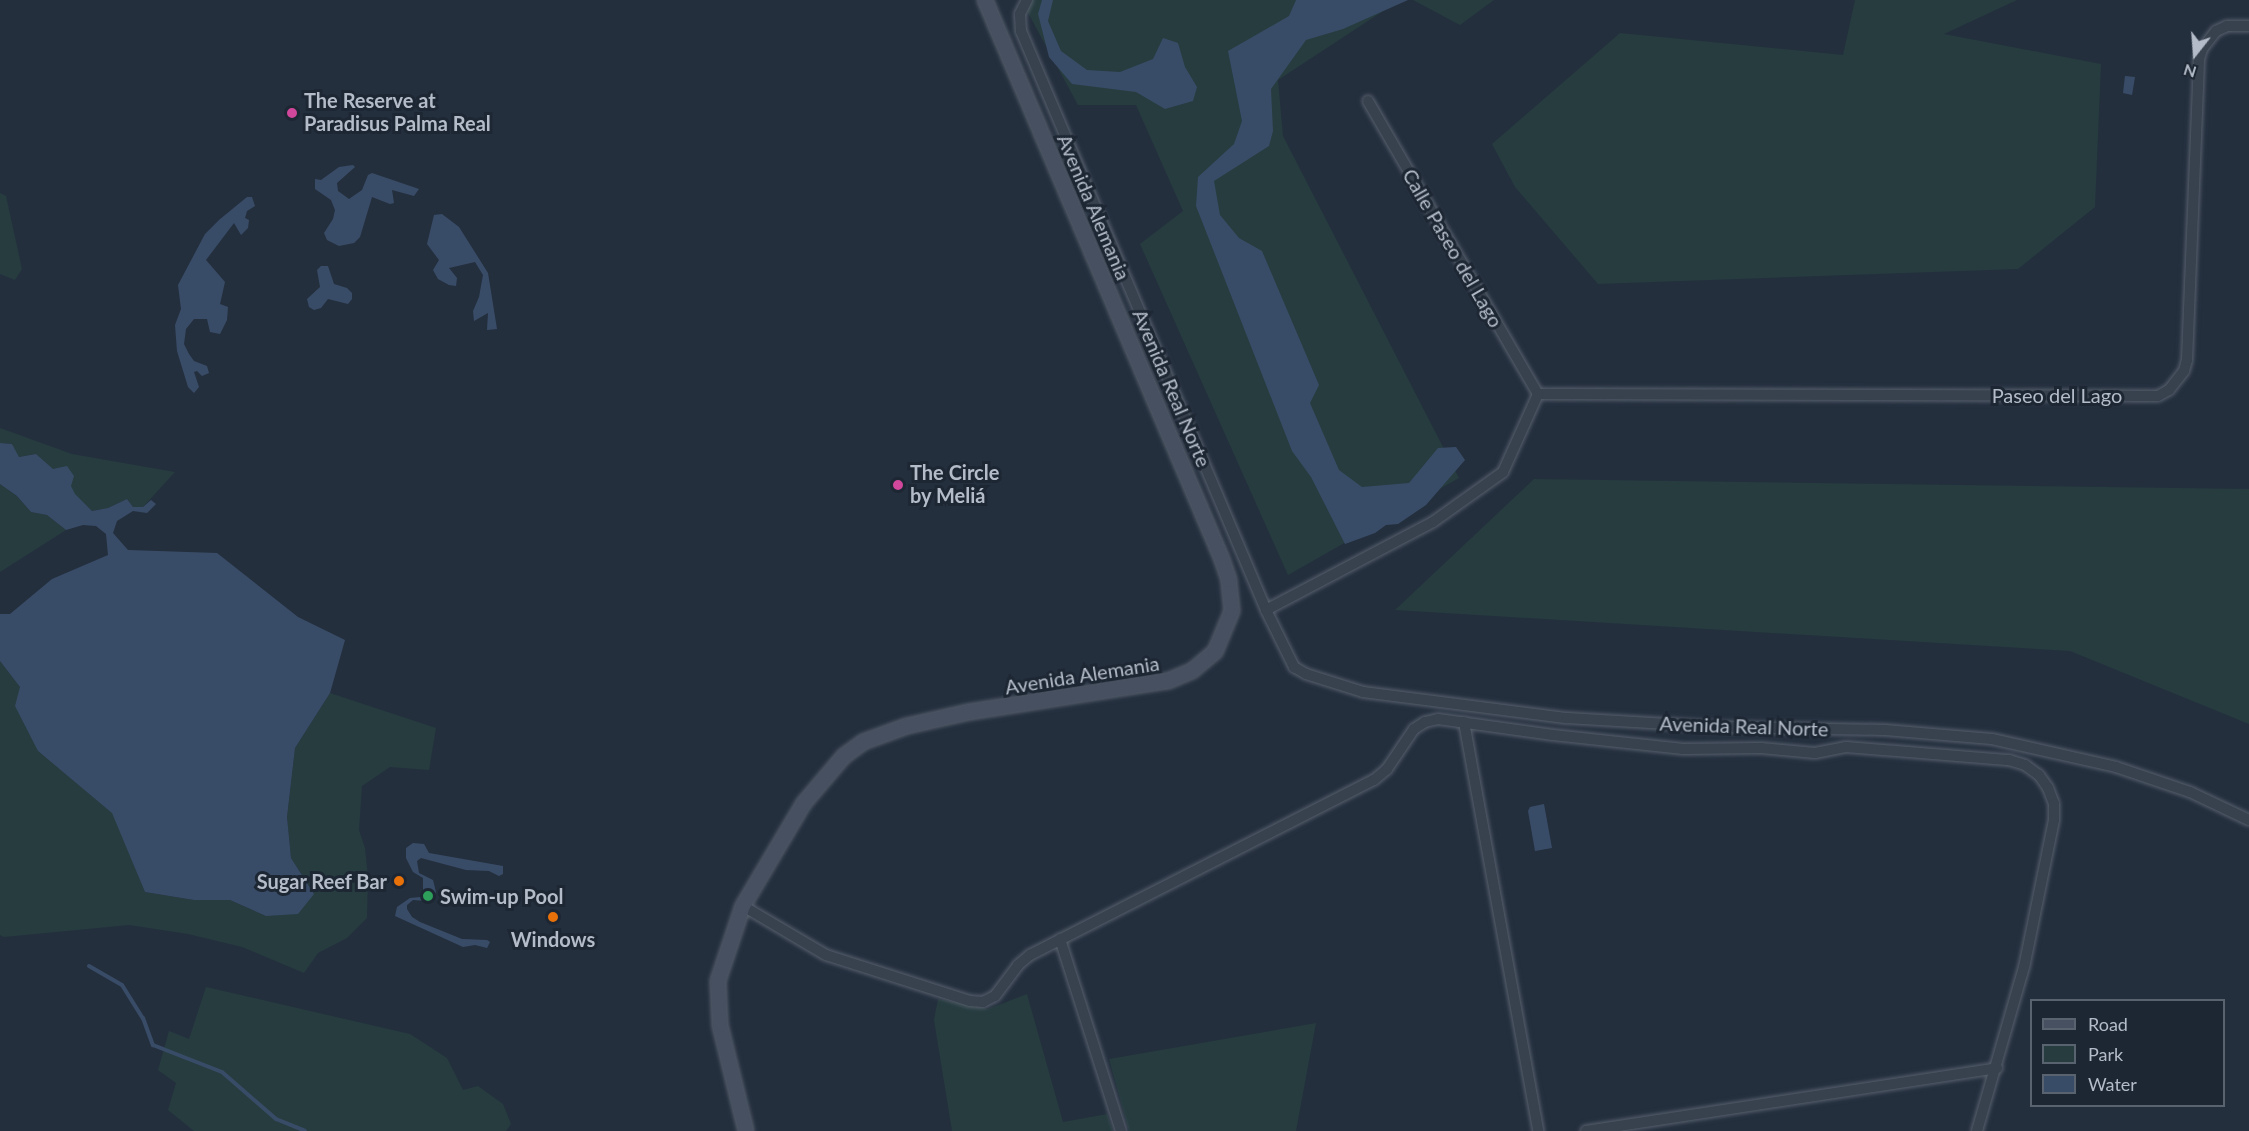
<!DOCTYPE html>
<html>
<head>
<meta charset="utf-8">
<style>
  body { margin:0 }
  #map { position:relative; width:2249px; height:1131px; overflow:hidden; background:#242f3e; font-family:Lato,sans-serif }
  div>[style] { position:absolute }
  .green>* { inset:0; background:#263c3f }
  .water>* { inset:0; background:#394c67 }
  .stream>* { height:4px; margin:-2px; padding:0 2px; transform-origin:2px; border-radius:2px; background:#394c67 }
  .roads { filter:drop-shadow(0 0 2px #565f6c) drop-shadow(0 0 2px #565f6c) }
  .street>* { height:10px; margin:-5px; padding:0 5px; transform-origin:5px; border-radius:5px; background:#38414e }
  .secondary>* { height:14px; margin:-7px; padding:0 7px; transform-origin:7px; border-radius:7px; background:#465061 }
  .dots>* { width:16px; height:16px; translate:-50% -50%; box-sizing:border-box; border:3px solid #1d2633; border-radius:50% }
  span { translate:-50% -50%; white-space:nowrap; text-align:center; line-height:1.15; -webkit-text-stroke:6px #1d2633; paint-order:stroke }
  .poi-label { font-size:20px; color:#b4bcc9; font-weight:700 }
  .left { translate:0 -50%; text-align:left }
  .right { translate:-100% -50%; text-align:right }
  .street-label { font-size:20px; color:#b4bcc9 }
  .legend { position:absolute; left:2030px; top:999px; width:195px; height:108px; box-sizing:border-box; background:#1d2633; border:2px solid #59626f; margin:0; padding:8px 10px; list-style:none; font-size:18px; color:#b4bcc9 }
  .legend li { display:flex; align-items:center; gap:12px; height:30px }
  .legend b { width:30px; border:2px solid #59626f }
  .north { position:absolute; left:2165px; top:24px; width:60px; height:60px; -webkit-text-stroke:4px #1d2633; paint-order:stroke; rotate:197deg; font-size:16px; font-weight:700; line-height:24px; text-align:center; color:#b4bcc9 }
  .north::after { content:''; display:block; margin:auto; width:21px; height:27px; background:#b4bcc9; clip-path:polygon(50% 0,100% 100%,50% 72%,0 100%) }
</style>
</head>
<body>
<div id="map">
  <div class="green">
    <i style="clip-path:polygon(1021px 0,1400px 0,1278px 80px,1283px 136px,1459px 478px,1288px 575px,1140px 244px,1183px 211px,1136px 105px,1078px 105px)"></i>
    <i style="clip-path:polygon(1413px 0,1494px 0,1460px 25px)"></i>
    <i style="clip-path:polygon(1855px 0,2017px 0,1944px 34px,2101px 64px,2095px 207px,2018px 269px,1598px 284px,1515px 187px,1492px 144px,1620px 33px,1843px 55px)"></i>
    <i style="clip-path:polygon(0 193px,6px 196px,22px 269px,15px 280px,0 274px)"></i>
    <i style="clip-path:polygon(0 428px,72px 454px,175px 472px,143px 507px,133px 507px,127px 499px,108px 508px,92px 511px,75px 495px,71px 487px,36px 454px,18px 457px,12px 444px,0 443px)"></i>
    <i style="clip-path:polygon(1534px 479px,2249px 489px,2249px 724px,2070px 651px,1395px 610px)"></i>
    <i style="clip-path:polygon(0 484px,17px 496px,31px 512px,47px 515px,66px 530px,0 572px)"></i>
    <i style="clip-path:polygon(0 661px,20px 687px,38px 751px,113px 813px,145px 892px,194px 900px,230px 900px,266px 916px,314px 894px,291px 858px,287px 817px,295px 748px,330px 693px,436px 728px,429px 770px,390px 767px,362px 786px,359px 830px,365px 848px,368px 877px,367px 918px,347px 938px,318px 953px,304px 973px,242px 947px,188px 934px,129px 925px,4px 937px,0 935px)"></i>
    <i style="clip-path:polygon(206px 987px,410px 1034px,447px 1058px,463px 1090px,478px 1086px,503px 1104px,511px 1124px,506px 1131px,194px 1131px,168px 1110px,176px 1083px,158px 1070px,169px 1031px,189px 1039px)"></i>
    <i style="clip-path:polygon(1027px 994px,1063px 1122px,1107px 1114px,1113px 1131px,952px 1131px,934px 1020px,938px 999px,988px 1009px)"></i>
    <i style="clip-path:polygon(1316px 1023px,1296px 1131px,1129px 1131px,1109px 1059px)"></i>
  </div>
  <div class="water">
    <i style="clip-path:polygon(1042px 0,1053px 0,1048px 21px,1061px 51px,1087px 70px,1120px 72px,1153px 59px,1163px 38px,1178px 43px,1185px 67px,1197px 87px,1193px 101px,1165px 109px,1136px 92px,1072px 84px,1049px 57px,1038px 14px)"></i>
    <i style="clip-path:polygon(1296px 0,1408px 0,1343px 29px,1306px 40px,1271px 89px,1273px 131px,1269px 146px,1214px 181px,1220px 215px,1239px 238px,1262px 251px,1319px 385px,1310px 403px,1339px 470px,1362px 487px,1409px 483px,1438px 448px,1456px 447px,1465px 460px,1426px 505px,1398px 524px,1386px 525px,1375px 533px,1345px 544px,1311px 477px,1292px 451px,1196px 206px,1198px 177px,1234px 144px,1242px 121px,1228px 51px,1289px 16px)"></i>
    <i style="clip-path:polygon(2125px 76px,2135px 77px,2132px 95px,2123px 93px)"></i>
    <i style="clip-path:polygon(353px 165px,355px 167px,337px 183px,338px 191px,349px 199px,362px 190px,368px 175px,372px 173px,419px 189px,414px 196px,392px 190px,394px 203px,390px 204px,372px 197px,360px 237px,354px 243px,339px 246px,327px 240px,324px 233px,333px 219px,335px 210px,331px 200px,315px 189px,315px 179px,321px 180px,339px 167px)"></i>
    <i style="clip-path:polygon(247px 197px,252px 197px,255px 206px,247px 211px,245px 218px,249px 220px,248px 228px,241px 235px,234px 223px,206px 260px,225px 282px,220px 304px,228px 307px,227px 320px,220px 334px,210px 332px,207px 319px,194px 319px,186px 329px,184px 344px,189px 354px,194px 361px,207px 366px,209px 373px,202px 376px,197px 371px,194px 372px,199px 387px,194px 393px,188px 387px,177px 351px,175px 325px,181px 309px,178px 285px,205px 234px,219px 220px)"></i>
    <i style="clip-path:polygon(442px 214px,459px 227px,488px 273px,497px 329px,487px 330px,488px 313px,474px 321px,473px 311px,479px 297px,483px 275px,475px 262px,449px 268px,457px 278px,456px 286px,449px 285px,438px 279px,433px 270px,439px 260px,427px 244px,434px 215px)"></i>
    <i style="clip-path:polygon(321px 266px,328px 266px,334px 284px,347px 288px,352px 293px,352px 299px,348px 304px,328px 299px,321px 308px,314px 310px,309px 307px,307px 299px,320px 287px,317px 270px)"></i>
    <i style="clip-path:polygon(0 443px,12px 444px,19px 457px,36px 454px,53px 469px,67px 466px,74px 476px,71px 486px,75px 494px,92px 511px,108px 508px,127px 499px,133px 507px,143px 507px,151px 500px,156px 504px,147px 513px,133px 511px,117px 521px,113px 533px,128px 550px,217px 553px,298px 617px,345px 640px,330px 693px,295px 748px,287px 817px,291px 858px,314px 894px,298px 914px,266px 916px,230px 900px,194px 900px,145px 892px,112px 813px,38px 751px,15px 706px,20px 687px,0 661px,0 614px,10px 614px,52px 579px,108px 555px,106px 534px,96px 526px,83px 525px,66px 530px,47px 515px,31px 512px,17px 496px,0 484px)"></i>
    <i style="clip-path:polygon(1544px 804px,1552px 848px,1535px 851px,1528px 811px,1530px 807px)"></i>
    <i style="clip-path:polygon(413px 843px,424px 844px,429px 853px,503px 866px,503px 874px,499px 876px,489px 871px,466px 870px,421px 858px,417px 861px,419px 873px,433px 880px,436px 892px,434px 897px,426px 901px,413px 900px,407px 905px,407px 909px,412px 917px,420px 922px,462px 939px,487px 940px,490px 942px,487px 948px,475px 945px,463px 947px,395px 916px,397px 907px,410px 898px,420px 897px,423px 891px,423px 878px,413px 872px,406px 858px,406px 848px)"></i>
  </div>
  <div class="stream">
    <i style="left:89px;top:966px;width:38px;rotate:30deg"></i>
    <i style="left:122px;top:985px;width:39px;rotate:58deg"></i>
    <i style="left:143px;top:1018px;width:29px;rotate:70deg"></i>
    <i style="left:153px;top:1045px;width:74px;rotate:21.4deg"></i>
    <i style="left:222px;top:1072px;width:72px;rotate:41deg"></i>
    <i style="left:276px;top:1119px;width:31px;rotate:22deg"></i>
  </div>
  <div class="roads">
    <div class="street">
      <i style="left:1027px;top:0;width:16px;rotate:117deg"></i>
      <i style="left:1020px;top:14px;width:17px;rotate:87deg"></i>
      <i style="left:1021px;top:31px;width:629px;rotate:67.06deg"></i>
      <i style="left:1266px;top:610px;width:64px;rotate:63.8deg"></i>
      <i style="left:1294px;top:667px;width:14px;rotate:30deg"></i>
      <i style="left:1306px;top:674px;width:60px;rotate:17.5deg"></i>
      <i style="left:1363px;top:692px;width:206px;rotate:7.3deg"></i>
      <i style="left:1567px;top:718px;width:151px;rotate:3.4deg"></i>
      <i style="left:1718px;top:727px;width:167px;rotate:1deg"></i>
      <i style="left:1885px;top:730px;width:107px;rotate:4.8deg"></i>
      <i style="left:1992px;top:739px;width:127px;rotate:12.7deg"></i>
      <i style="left:2116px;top:767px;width:78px;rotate:18.7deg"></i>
      <i style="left:2190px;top:792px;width:65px;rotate:25.4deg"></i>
      <i style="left:1368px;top:101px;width:339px;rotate:59.9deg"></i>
      <i style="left:1538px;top:394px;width:620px;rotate:0.18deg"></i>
      <i style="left:2158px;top:396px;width:13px;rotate:-29deg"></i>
      <i style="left:2169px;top:390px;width:24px;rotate:-52deg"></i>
      <i style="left:2184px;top:371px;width:11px;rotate:-75deg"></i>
      <i style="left:2187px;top:360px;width:301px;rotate:-87.7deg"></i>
      <i style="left:2199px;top:59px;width:10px;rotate:-73deg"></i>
      <i style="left:2202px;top:49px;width:23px;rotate:-52deg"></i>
      <i style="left:2216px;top:31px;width:12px;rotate:-24deg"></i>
      <i style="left:2227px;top:26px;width:22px"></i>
      <i style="left:1266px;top:610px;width:189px;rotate:-27.8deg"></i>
      <i style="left:1433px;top:522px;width:86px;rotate:-35.5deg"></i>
      <i style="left:1503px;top:472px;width:85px;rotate:-65.8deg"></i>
      <i style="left:1464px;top:722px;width:416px;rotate:79.7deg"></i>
      <i style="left:743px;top:906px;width:96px;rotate:30.6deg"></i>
      <i style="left:826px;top:955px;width:151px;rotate:17.7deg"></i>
      <i style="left:970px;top:1001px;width:13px;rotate:4deg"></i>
      <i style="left:983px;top:1002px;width:13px;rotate:-27deg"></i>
      <i style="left:995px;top:996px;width:39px;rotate:-53deg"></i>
      <i style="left:1018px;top:965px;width:16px;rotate:-40deg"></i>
      <i style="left:1030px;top:955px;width:386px;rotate:-27deg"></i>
      <i style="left:1374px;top:780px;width:17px;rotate:-40deg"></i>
      <i style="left:1387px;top:769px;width:48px;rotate:-56deg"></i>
      <i style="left:1414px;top:729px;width:13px;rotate:-32deg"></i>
      <i style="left:1425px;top:722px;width:13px;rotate:-13deg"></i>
      <i style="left:1438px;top:719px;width:116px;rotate:7.9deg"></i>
      <i style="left:1553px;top:735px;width:131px;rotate:6.1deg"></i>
      <i style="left:1683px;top:749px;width:78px;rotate:-0.7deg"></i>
      <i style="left:1761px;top:748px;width:54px;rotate:5.3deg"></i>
      <i style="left:1815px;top:753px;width:32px;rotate:-11deg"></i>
      <i style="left:1846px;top:747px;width:164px;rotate:4.6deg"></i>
      <i style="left:2009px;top:760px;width:17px;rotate:17deg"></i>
      <i style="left:2025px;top:765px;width:17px;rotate:36deg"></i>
      <i style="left:2039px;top:775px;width:16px;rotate:55deg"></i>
      <i style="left:2048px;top:788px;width:17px;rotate:69deg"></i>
      <i style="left:2054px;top:804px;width:16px;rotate:90deg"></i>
      <i style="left:2054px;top:820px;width:150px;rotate:101.5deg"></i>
      <i style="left:2024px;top:967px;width:171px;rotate:106deg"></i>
      <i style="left:1060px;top:939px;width:201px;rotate:72.4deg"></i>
      <i style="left:1586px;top:1131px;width:416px;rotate:-8.7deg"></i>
    </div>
    <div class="secondary">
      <i style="left:746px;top:1131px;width:109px;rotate:-103.8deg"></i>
      <i style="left:720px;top:1025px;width:44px;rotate:-92.6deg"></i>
      <i style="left:718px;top:981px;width:79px;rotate:-71.6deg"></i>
      <i style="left:743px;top:906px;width:120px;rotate:-59.4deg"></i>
      <i style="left:804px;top:803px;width:62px;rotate:-49.6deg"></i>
      <i style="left:844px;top:756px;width:24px;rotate:-36deg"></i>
      <i style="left:863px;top:742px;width:47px;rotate:-20deg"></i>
      <i style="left:907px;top:726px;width:64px;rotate:-12.7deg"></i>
      <i style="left:969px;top:712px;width:201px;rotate:-8.9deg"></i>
      <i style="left:1168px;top:681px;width:26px;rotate:-23deg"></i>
      <i style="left:1192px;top:671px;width:30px;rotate:-40deg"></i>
      <i style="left:1215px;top:652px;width:44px;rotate:-67.5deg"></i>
      <i style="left:1232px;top:611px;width:31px;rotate:-96deg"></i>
      <i style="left:1229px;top:580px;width:24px;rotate:-109deg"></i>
      <i style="left:1221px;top:557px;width:605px;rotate:-112.96deg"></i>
    </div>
  </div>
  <div class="dots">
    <i style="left:292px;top:113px;background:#d1479c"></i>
    <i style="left:898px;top:485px;background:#d1479c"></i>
    <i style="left:399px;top:881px;background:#e8710a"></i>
    <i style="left:428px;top:896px;background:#2e9e5b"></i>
    <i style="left:553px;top:917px;background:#e8710a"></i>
  </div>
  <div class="poi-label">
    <span class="left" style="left:304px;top:112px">The Reserve at<br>Paradisus Palma Real</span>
    <span class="left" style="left:910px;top:484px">The Circle<br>by Meliá</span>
    <span class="right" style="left:387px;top:881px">Sugar Reef Bar</span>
    <span class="left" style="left:440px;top:896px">Swim-up Pool</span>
    <span style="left:553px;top:939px">Windows</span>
  </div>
  <div class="street-label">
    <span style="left:1094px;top:207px;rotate:67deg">Avenida Alemania</span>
    <span style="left:1453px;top:248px;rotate:60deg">Calle Paseo del Lago</span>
    <span style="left:1172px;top:388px;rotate:67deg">Avenida Real Norte</span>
    <span style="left:2057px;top:395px">Paseo del Lago</span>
    <span style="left:1082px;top:675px;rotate:-9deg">Avenida Alemania</span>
    <span style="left:1744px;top:726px;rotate:2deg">Avenida Real Norte</span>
  </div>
  <ul class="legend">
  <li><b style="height:8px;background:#465061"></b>Road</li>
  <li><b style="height:16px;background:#263c3f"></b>Park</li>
  <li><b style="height:16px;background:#394c67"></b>Water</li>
  </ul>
  <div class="north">N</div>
</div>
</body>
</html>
